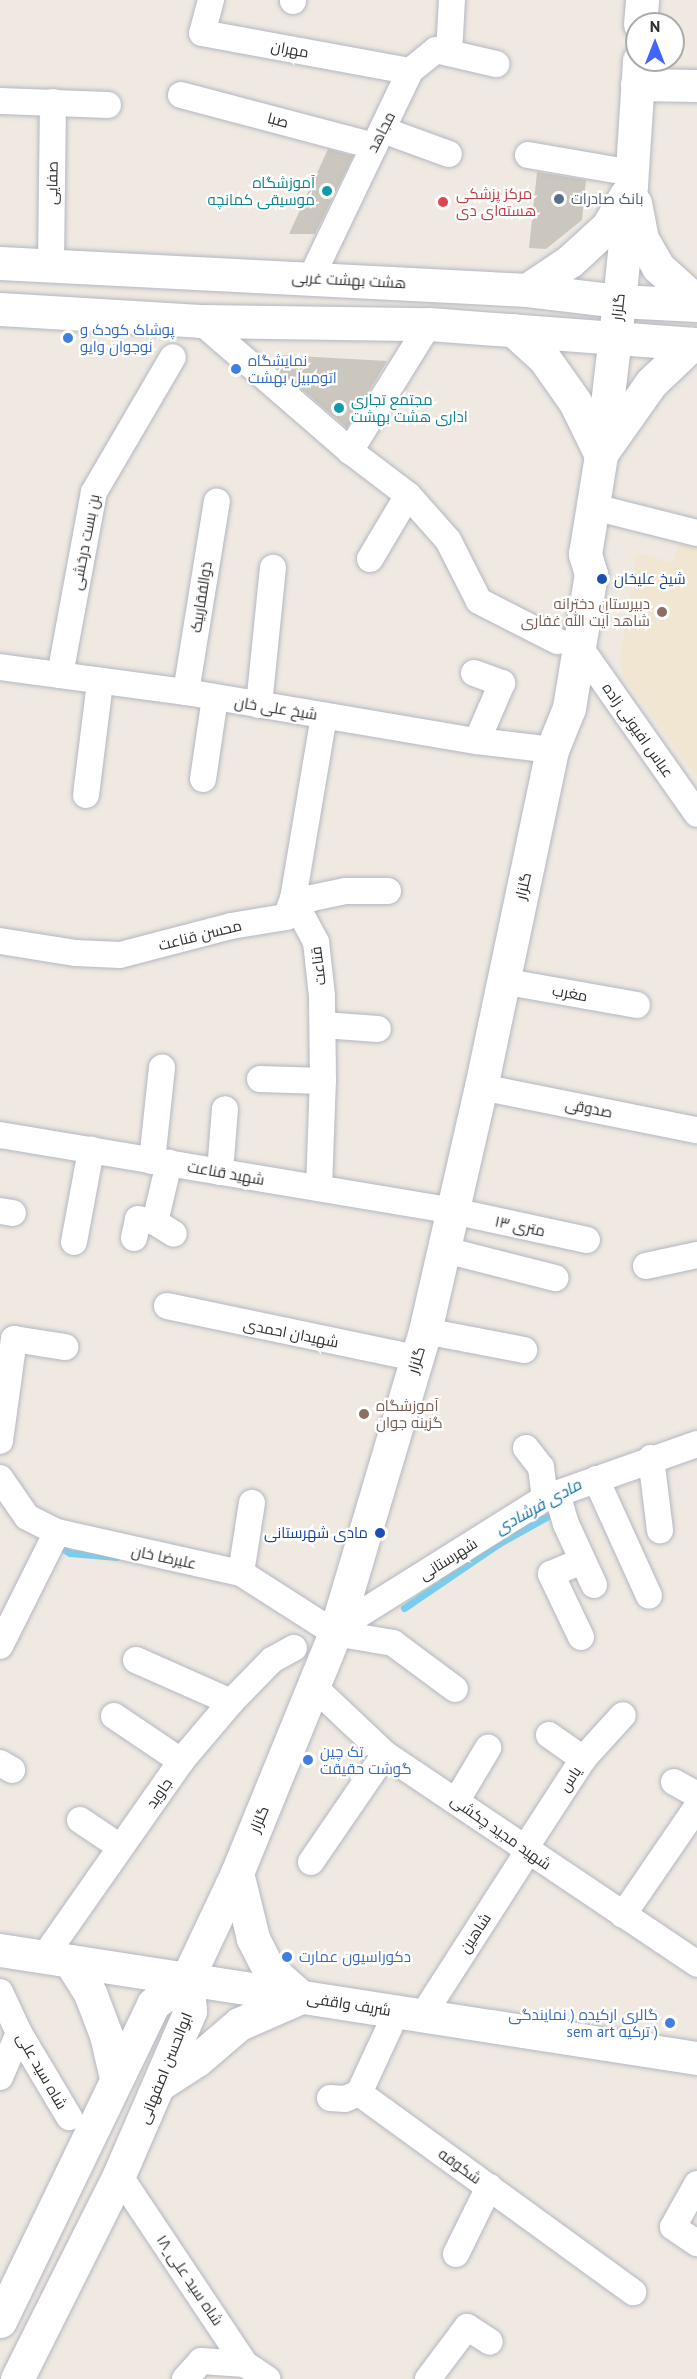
<!DOCTYPE html>
<html>
<head>
<meta charset="utf-8">
<style>
  body { margin:0 }
  #map { position:relative; width:697px; height:2379px; overflow:hidden; background:#efe9e1; font-family:"PT Sans",Cairo,sans-serif }
  div>[style] { position:absolute }
  .education>* { inset:0; background:#f0e6d1 }
  .stream>* { height:7px; margin:-3.5px; padding:0 3.5px; transform-origin:3.5px; border-radius:3.5px; background:#75cff0 }
  .building>* { inset:0; background:#cbc7bf }
  .roads { filter:drop-shadow(0 0 2px #b4b7c1) drop-shadow(0 0 2px #b4b7c1) }
  .minor>* { height:26px; margin:-13px; padding:0 13px; transform-origin:13px; border-radius:13px; background:#fff }
  .tertiary>* { height:32px; margin:-16px; padding:0 16px; transform-origin:16px; border-radius:16px; background:#fff }
  .secondary>* { height:33px; margin:-16.5px; padding:0 16.5px; transform-origin:16.5px; border-radius:16.5px; background:#fff }
  .dots>* { width:16px; height:16px; translate:-50% -50%; box-sizing:border-box; border:3px solid #fff; border-radius:50% }
  span { translate:-50% -50%; white-space:nowrap; text-align:center; line-height:1.15; -webkit-text-stroke:4.5px #fff; paint-order:stroke }
  .street-label { font-size:15px; color:#2e2e2e }
  .culture-label { font-size:15px; color:#0d838f }
  .right { translate:-100% -50%; text-align:right }
  .left { translate:0 -50%; text-align:left }
  .health-label { font-size:15px; color:#be3a42 }
  .service-label { font-size:15px; color:#4e5e75 }
  .shop-label { font-size:15px; color:#366cbe }
  .transit-label { font-size:15px; color:#164399 }
  .education-label { font-size:15px; color:#785e54 }
  .water-label { font-size:16px; color:#0d6fa3; font-style:italic }
  .north { position:absolute; left:625px; top:12px; width:60px; height:60px; box-sizing:border-box; background:#fff; border:2px solid #ababab; border-radius:50%; rotate:0deg; font-size:16px; font-weight:700; line-height:24px; text-align:center; color:#2e2e2e }
  .north::after { content:''; display:block; margin:auto; width:21px; height:27px; background:#4264fb; clip-path:polygon(50% 0,100% 100%,50% 72%,0 100%) }
</style>
</head>
<body>
<div id="map">
  <div class="education">
    <i style="clip-path:polygon(680px 539px,697px 543px,697px 777px,624px 678px,620px 661px,637px 553px,673px 563px)"></i>
  </div>
  <div class="stream">
    <i style="left:56px;top:1545px;width:16px;rotate:30deg"></i>
    <i style="left:70px;top:1553px;width:47px;rotate:4.9deg"></i>
    <i style="left:404px;top:1608px;width:114px;rotate:-34.2deg"></i>
    <i style="left:498px;top:1544px;width:68px;rotate:-29.2deg"></i>
  </div>
  <div class="building">
    <i style="clip-path:polygon(328px 149px,353px 156px,315px 234px,289px 234px)"></i>
    <i style="clip-path:polygon(537px 172px,586px 180px,582px 220px,546px 249px,529px 248px)"></i>
    <i style="clip-path:polygon(279px 355px,387px 361px,347px 428px,276px 367px)"></i>
  </div>
  <div class="roads">
    <div class="minor">
      <i style="left:211px;top:0;width:34px;rotate:105deg"></i>
      <i style="left:202px;top:33px;width:211px;rotate:10.4deg"></i>
      <i style="left:293px;top:1px;width:1px;rotate:-90deg"></i>
      <i style="left:449px;top:53px;width:53px;rotate:-86.8deg"></i>
      <i style="left:181px;top:95px;width:200px;rotate:14.8deg"></i>
      <i style="left:0;top:101px;width:108px;rotate:2.1deg"></i>
      <i style="left:383px;top:130px;width:70px;rotate:20deg"></i>
      <i style="left:528px;top:155px;width:106px;rotate:9.8deg"></i>
      <i style="left:51px;top:264px;width:162px;rotate:-89.3deg"></i>
      <i style="left:311px;top:278px;width:229px;rotate:-64.4deg"></i>
      <i style="left:410px;top:71px;width:33px;rotate:-39deg"></i>
      <i style="left:436px;top:50px;width:62px;rotate:13.1deg"></i>
      <i style="left:200px;top:321px;width:198px;rotate:40.9deg"></i>
      <i style="left:429px;top:324px;width:150px;rotate:121.9deg"></i>
      <i style="left:350px;top:451px;width:73px;rotate:37.2deg"></i>
      <i style="left:408px;top:495px;width:60px;rotate:48.4deg"></i>
      <i style="left:448px;top:540px;width:68px;rotate:63.1deg"></i>
      <i style="left:479px;top:601px;width:88px;rotate:27.1deg"></i>
      <i style="left:594px;top:507px;width:106px;rotate:14.2deg"></i>
      <i style="left:370px;top:559px;width:74px;rotate:-59.3deg"></i>
      <i style="left:579px;top:646px;width:205px;rotate:54.9deg"></i>
      <i style="left:0;top:667px;width:188px;rotate:7.7deg"></i>
      <i style="left:186px;top:692px;width:295px;rotate:9.6deg"></i>
      <i style="left:477px;top:741px;width:76px;rotate:6.8deg"></i>
      <i style="left:474px;top:673px;width:30px;rotate:20deg"></i>
      <i style="left:502px;top:683px;width:63px;rotate:113.3deg"></i>
      <i style="left:60px;top:675px;width:186px;rotate:-79.5deg"></i>
      <i style="left:94px;top:492px;width:156px;rotate:-59.7deg"></i>
      <i style="left:186px;top:692px;width:193px;rotate:-80.8deg"></i>
      <i style="left:259px;top:705px;width:138px;rotate:-84.2deg"></i>
      <i style="left:203px;top:779px;width:82px;rotate:-81.6deg"></i>
      <i style="left:86px;top:795px;width:114px;rotate:-82.9deg"></i>
      <i style="left:0;top:941px;width:77px;rotate:9deg"></i>
      <i style="left:76px;top:953px;width:44px;rotate:2.6deg"></i>
      <i style="left:120px;top:955px;width:115px;rotate:-14.6deg"></i>
      <i style="left:231px;top:926px;width:56px;rotate:-9.3deg"></i>
      <i style="left:286px;top:917px;width:19px;rotate:-69deg"></i>
      <i style="left:293px;top:899px;width:19px;rotate:-3deg"></i>
      <i style="left:312px;top:898px;width:34px;rotate:-12deg"></i>
      <i style="left:345px;top:891px;width:43px"></i>
      <i style="left:502px;top:981px;width:137px;rotate:10.1deg"></i>
      <i style="left:323px;top:1025px;width:55px;rotate:4.2deg"></i>
      <i style="left:260px;top:1079px;width:63px;rotate:1.8deg"></i>
      <i style="left:481px;top:1087px;width:220px;rotate:11.3deg"></i>
      <i style="left:0;top:1135px;width:459px;rotate:9.5deg"></i>
      <i style="left:453px;top:1211px;width:137px;rotate:12.2deg"></i>
      <i style="left:152px;top:1161px;width:94px;rotate:-83.9deg"></i>
      <i style="left:220px;top:1172px;width:63px;rotate:-85.5deg"></i>
      <i style="left:319px;top:1188px;width:107px;rotate:-87.9deg"></i>
      <i style="left:323px;top:1081px;width:85px;rotate:-90.7deg"></i>
      <i style="left:322px;top:996px;width:54px;rotate:-96.3deg"></i>
      <i style="left:316px;top:942px;width:49px;rotate:-118.1deg"></i>
      <i style="left:293px;top:899px;width:186px;rotate:-80.4deg"></i>
      <i style="left:0;top:1211px;width:13px;rotate:9deg"></i>
      <i style="left:155px;top:1222px;width:22px;rotate:32deg"></i>
      <i style="left:134px;top:1238px;width:19px;rotate:-78deg"></i>
      <i style="left:138px;top:1219px;width:17px;rotate:10deg"></i>
      <i style="left:155px;top:1222px;width:61px;rotate:-76.7deg"></i>
      <i style="left:74px;top:1242px;width:94px;rotate:-79.5deg"></i>
      <i style="left:445px;top:1250px;width:114px;rotate:14.3deg"></i>
      <i style="left:646px;top:1266px;width:52px;rotate:-12.2deg"></i>
      <i style="left:167px;top:1306px;width:254px;rotate:11.8deg"></i>
      <i style="left:425px;top:1331px;width:101px;rotate:10.9deg"></i>
      <i style="left:0;top:1441px;width:103px;rotate:-82.2deg"></i>
      <i style="left:14px;top:1339px;width:52px;rotate:8.9deg"></i>
      <i style="left:526px;top:1448px;width:24px;rotate:52deg"></i>
      <i style="left:541px;top:1467px;width:31px;rotate:83deg"></i>
      <i style="left:651px;top:1458px;width:73px;rotate:82.9deg"></i>
      <i style="left:0;top:1478px;width:47px;rotate:55.3deg"></i>
      <i style="left:27px;top:1517px;width:34px;rotate:27deg"></i>
      <i style="left:57px;top:1532px;width:189px;rotate:12.6deg"></i>
      <i style="left:241px;top:1573px;width:112px;rotate:32.6deg"></i>
      <i style="left:335px;top:1633px;width:59px;rotate:9.8deg"></i>
      <i style="left:393px;top:1643px;width:77px;rotate:36.6deg"></i>
      <i style="left:596px;top:1479px;width:128px;rotate:65.6deg"></i>
      <i style="left:557px;top:1493px;width:32px;rotate:74deg"></i>
      <i style="left:566px;top:1524px;width:67px;rotate:65.3deg"></i>
      <i style="left:241px;top:1573px;width:71px;rotate:-81.1deg"></i>
      <i style="left:336px;top:1629px;width:247px;rotate:-32.1deg"></i>
      <i style="left:545px;top:1498px;width:161px;rotate:-19.6deg"></i>
      <i style="left:581px;top:1637px;width:70px;rotate:-115.5deg"></i>
      <i style="left:551px;top:1574px;width:34px;rotate:-23deg"></i>
      <i style="left:0;top:1646px;width:127px;rotate:-63.4deg"></i>
      <i style="left:136px;top:1660px;width:104px;rotate:23.9deg"></i>
      <i style="left:314px;top:1687px;width:98px;rotate:43.3deg"></i>
      <i style="left:385px;top:1754px;width:376px;rotate:33.9deg"></i>
      <i style="left:114px;top:1716px;width:81px;rotate:33.9deg"></i>
      <i style="left:549px;top:1735px;width:42px;rotate:35.2deg"></i>
      <i style="left:0;top:1763px;width:14px;rotate:30deg"></i>
      <i style="left:674px;top:1782px;width:26px;rotate:29deg"></i>
      <i style="left:457px;top:1800px;width:61px;rotate:-59.2deg"></i>
      <i style="left:80px;top:1820px;width:48px;rotate:34deg"></i>
      <i style="left:311px;top:1862px;width:131px;rotate:-55.6deg"></i>
      <i style="left:623px;top:1915px;width:131px;rotate:-55.6deg"></i>
      <i style="left:44px;top:1957px;width:239px;rotate:-55deg"></i>
      <i style="left:181px;top:1761px;width:77px;rotate:-49.7deg"></i>
      <i style="left:231px;top:1702px;width:59px;rotate:-45.7deg"></i>
      <i style="left:272px;top:1660px;width:25px;rotate:-29deg"></i>
      <i style="left:0;top:1992px;width:45px;rotate:65.1deg"></i>
      <i style="left:19px;top:2033px;width:98px;rotate:59.2deg"></i>
      <i style="left:423px;top:2015px;width:185px;rotate:-57.3deg"></i>
      <i style="left:523px;top:1859px;width:9px;rotate:-84deg"></i>
      <i style="left:524px;top:1850px;width:108px;rotate:-57deg"></i>
      <i style="left:583px;top:1759px;width:59px;rotate:-47.7deg"></i>
      <i style="left:0;top:2077px;width:48px;rotate:-66.6deg"></i>
      <i style="left:359px;top:2093px;width:339px;rotate:36deg"></i>
      <i style="left:359px;top:2093px;width:90px;rotate:-65.1deg"></i>
      <i style="left:330px;top:2098px;width:15px;rotate:4deg"></i>
      <i style="left:345px;top:2099px;width:15px;rotate:-23deg"></i>
      <i style="left:119px;top:2175px;width:227px;rotate:56.3deg"></i>
      <i style="left:245px;top:2364px;width:27px;rotate:34deg"></i>
      <i style="left:697px;top:2184px;width:49px;rotate:119.2deg"></i>
      <i style="left:673px;top:2227px;width:29px;rotate:34deg"></i>
      <i style="left:456px;top:2254px;width:75px;rotate:-63.8deg"></i>
      <i style="left:185px;top:2379px;width:24px;rotate:-48deg"></i>
      <i style="left:201px;top:2361px;width:44px;rotate:3.9deg"></i>
      <i style="left:428px;top:2379px;width:65px;rotate:-53.1deg"></i>
      <i style="left:467px;top:2327px;width:27px;rotate:33deg"></i>
    </div>
    <div class="tertiary">
      <i style="left:637px;top:85px;width:60px;rotate:1deg"></i>
    </div>
    <div class="secondary">
      <i style="left:640px;top:24px;width:24px;rotate:-85deg"></i>
      <i style="left:635px;top:203px;width:37px;rotate:79deg"></i>
      <i style="left:642px;top:239px;width:32px;rotate:60deg"></i>
      <i style="left:658px;top:267px;width:52px;rotate:41.9deg"></i>
      <i style="left:0;top:263px;width:528px;rotate:2.93deg"></i>
      <i style="left:527px;top:290px;width:93px;rotate:6.8deg"></i>
      <i style="left:619px;top:301px;width:78px;rotate:2.9deg"></i>
      <i style="left:527px;top:290px;width:52px;rotate:-34deg"></i>
      <i style="left:570px;top:261px;width:52px;rotate:-42.6deg"></i>
      <i style="left:608px;top:226px;width:36px;rotate:-60deg"></i>
      <i style="left:0;top:309px;width:200px;rotate:3.4deg"></i>
      <i style="left:200px;top:321px;width:229px;rotate:0.8deg"></i>
      <i style="left:429px;top:324px;width:269px;rotate:4.3deg"></i>
      <i style="left:513px;top:330px;width:42px;rotate:42.1deg"></i>
      <i style="left:544px;top:358px;width:54px;rotate:54.8deg"></i>
      <i style="left:575px;top:402px;width:59px;rotate:63.9deg"></i>
      <i style="left:603px;top:451px;width:83px;rotate:-54.8deg"></i>
      <i style="left:651px;top:383px;width:57px;rotate:-43.6deg"></i>
      <i style="left:0;top:1950px;width:705px;rotate:8.81deg"></i>
      <i style="left:70px;top:1961px;width:38px;rotate:58deg"></i>
      <i style="left:90px;top:1993px;width:45px;rotate:69.1deg"></i>
      <i style="left:106px;top:2035px;width:44px;rotate:76.9deg"></i>
      <i style="left:160px;top:2084px;width:44px;rotate:-33deg"></i>
      <i style="left:197px;top:2060px;width:55px;rotate:-40.6deg"></i>
      <i style="left:239px;top:2024px;width:68px;rotate:-23.5deg"></i>
      <i style="left:301px;top:1997px;width:44px;rotate:-138.7deg"></i>
      <i style="left:268px;top:1968px;width:34px;rotate:-117deg"></i>
      <i style="left:253px;top:1938px;width:67px;rotate:-103.8deg"></i>
      <i style="left:0;top:2321px;width:352px;rotate:-64.2deg"></i>
      <i style="left:153px;top:2004px;width:42px;rotate:-36.3deg"></i>
      <i style="left:17px;top:2379px;width:228px;rotate:-63.4deg"></i>
      <i style="left:119px;top:2175px;width:179px;rotate:-66.6deg"></i>
      <i style="left:190px;top:2011px;width:32px;rotate:-95deg"></i>
      <i style="left:187px;top:1979px;width:117px;rotate:-64.7deg"></i>
      <i style="left:237px;top:1873px;width:259px;rotate:-67.8deg"></i>
      <i style="left:335px;top:1633px;width:315px;rotate:-73.4deg"></i>
      <i style="left:425px;top:1331px;width:250px;rotate:-77.1deg"></i>
      <i style="left:481px;top:1087px;width:344px;rotate:-78.1deg"></i>
      <i style="left:552px;top:750px;width:45px;rotate:-68deg"></i>
      <i style="left:569px;top:708px;width:136px;rotate:-80.7deg"></i>
      <i style="left:591px;top:574px;width:21px;rotate:-107deg"></i>
      <i style="left:585px;top:554px;width:100px;rotate:-80.8deg"></i>
      <i style="left:601px;top:455px;width:155px;rotate:-83.3deg"></i>
      <i style="left:619px;top:301px;width:117px;rotate:-84.1deg"></i>
      <i style="left:631px;top:185px;width:125px;rotate:-86.3deg"></i>
    </div>
  </div>
  <div class="dots">
    <i style="left:327px;top:191px;background:#0f9aa8"></i>
    <i style="left:559px;top:199px;background:#5c6f8a"></i>
    <i style="left:443px;top:202px;background:#e0444e"></i>
    <i style="left:68px;top:338px;background:#3f7fe0"></i>
    <i style="left:236px;top:369px;background:#3f7fe0"></i>
    <i style="left:339px;top:408px;background:#0f9aa8"></i>
    <i style="left:602px;top:579px;background:#1a4fb4"></i>
    <i style="left:662px;top:612px;background:#8d6e63"></i>
    <i style="left:364px;top:1414px;background:#8d6e63"></i>
    <i style="left:380px;top:1533px;background:#1a4fb4"></i>
    <i style="left:308px;top:1760px;background:#3f7fe0"></i>
    <i style="left:287px;top:1957px;background:#3f7fe0"></i>
    <i style="left:670px;top:2023px;background:#3f7fe0"></i>
  </div>
  <div class="street-label">
    <span style="left:290px;top:49px;rotate:10deg">مهران</span>
    <span style="left:278px;top:120px;rotate:15deg">صبا</span>
    <span style="left:381px;top:132px;rotate:-63deg">مجاهد</span>
    <span style="left:52px;top:183px;rotate:-89deg">صفایی</span>
    <span style="left:349px;top:280px;rotate:3deg">هشت بهشت غربی</span>
    <span style="left:618px;top:307px;rotate:-84deg">گلزار</span>
    <span style="left:85px;top:542px;rotate:-79deg">بن بست درخشی</span>
    <span style="left:201px;top:597px;rotate:-81deg">ذوالفقاربیک</span>
    <span style="left:276px;top:708px;rotate:9deg">شیخ علی خان</span>
    <span style="left:638px;top:730px;rotate:55deg">عباس افیونی زاده</span>
    <span style="left:523px;top:886px;rotate:-77deg">گلزار</span>
    <span style="left:200px;top:935px;rotate:-14deg">محسن قناعت</span>
    <span style="left:318px;top:966px;rotate:-97deg">قناعت</span>
    <span style="left:570px;top:993px;rotate:10deg">مغرب</span>
    <span style="left:589px;top:1108px;rotate:11deg">صدوقی</span>
    <span style="left:226px;top:1173px;rotate:10deg">شهید قناعت</span>
    <span style="left:520px;top:1226px;rotate:12deg">۱۳ متری</span>
    <span style="left:291px;top:1333px;rotate:11deg">شهیدان احمدی</span>
    <span style="left:416px;top:1360px;rotate:-73deg">گلزار</span>
    <span style="left:164px;top:1557px;rotate:12deg">علیرضا خان</span>
    <span style="left:448px;top:1559px;rotate:-32deg">شهرستانی</span>
    <span style="left:570px;top:1779px;rotate:-57deg">یاس</span>
    <span style="left:159px;top:1793px;rotate:-55deg">جاوید</span>
    <span style="left:259px;top:1819px;rotate:-67deg">گلزار</span>
    <span style="left:501px;top:1832px;rotate:35deg">شهید مجید چکشی</span>
    <span style="left:475px;top:1933px;rotate:-57deg">شاهین</span>
    <span style="left:349px;top:2004px;rotate:9deg">شریف واقفی</span>
    <span style="left:165px;top:2068px;rotate:-68deg">ابوالحسن اصفهانی</span>
    <span style="left:42px;top:2071px;rotate:60deg">شاه سید علی</span>
    <span style="left:460px;top:2166px;rotate:36deg">شکوفه</span>
    <span style="left:190px;top:2280px;rotate:56deg">۱۸_شاه سید علی</span>
  </div>
  <div class="culture-label">
    <span class="right" style="left:315px;top:191px">آموزشگاه<br>موسیقی کمانچه</span>
    <span class="left" style="left:351px;top:408px">مجتمع تجاری<br>اداری هشت بهشت</span>
  </div>
  <div class="health-label">
    <span class="left" style="left:456px;top:202px">مرکز پزشکی<br>هسته‌ای دی</span>
  </div>
  <div class="service-label">
    <span class="left" style="left:571px;top:199px">بانک صادرات</span>
  </div>
  <div class="shop-label">
    <span class="left" style="left:80px;top:338px">پوشاک کودک و<br>نوجوان وایو</span>
    <span class="left" style="left:248px;top:369px">نمایشگاه<br>اتومبیل بهشت</span>
    <span class="left" style="left:320px;top:1760px">تک چین<br>گوشت حقیقت</span>
    <span class="left" style="left:299px;top:1957px">دکوراسیون عمارت</span>
    <span class="right" style="left:658px;top:2023px">گالری ارکیده ( نمایندگی<br>sem art ترکیه )</span>
  </div>
  <div class="transit-label">
    <span class="left" style="left:614px;top:579px">شیخ علیخان</span>
    <span class="right" style="left:368px;top:1533px">مادی شهرستانی</span>
  </div>
  <div class="education-label">
    <span class="right" style="left:650px;top:612px">دبیرستان دخترانه<br>شاهد آیت الله غفاری</span>
    <span class="left" style="left:376px;top:1414px">آموزشگاه<br>گزینه جوان</span>
  </div>
  <div class="water-label">
    <span style="left:538px;top:1506px;rotate:-29deg">مادی فرشادی</span>
  </div>
  <div class="north">N</div>
</div>
</body>
</html>
